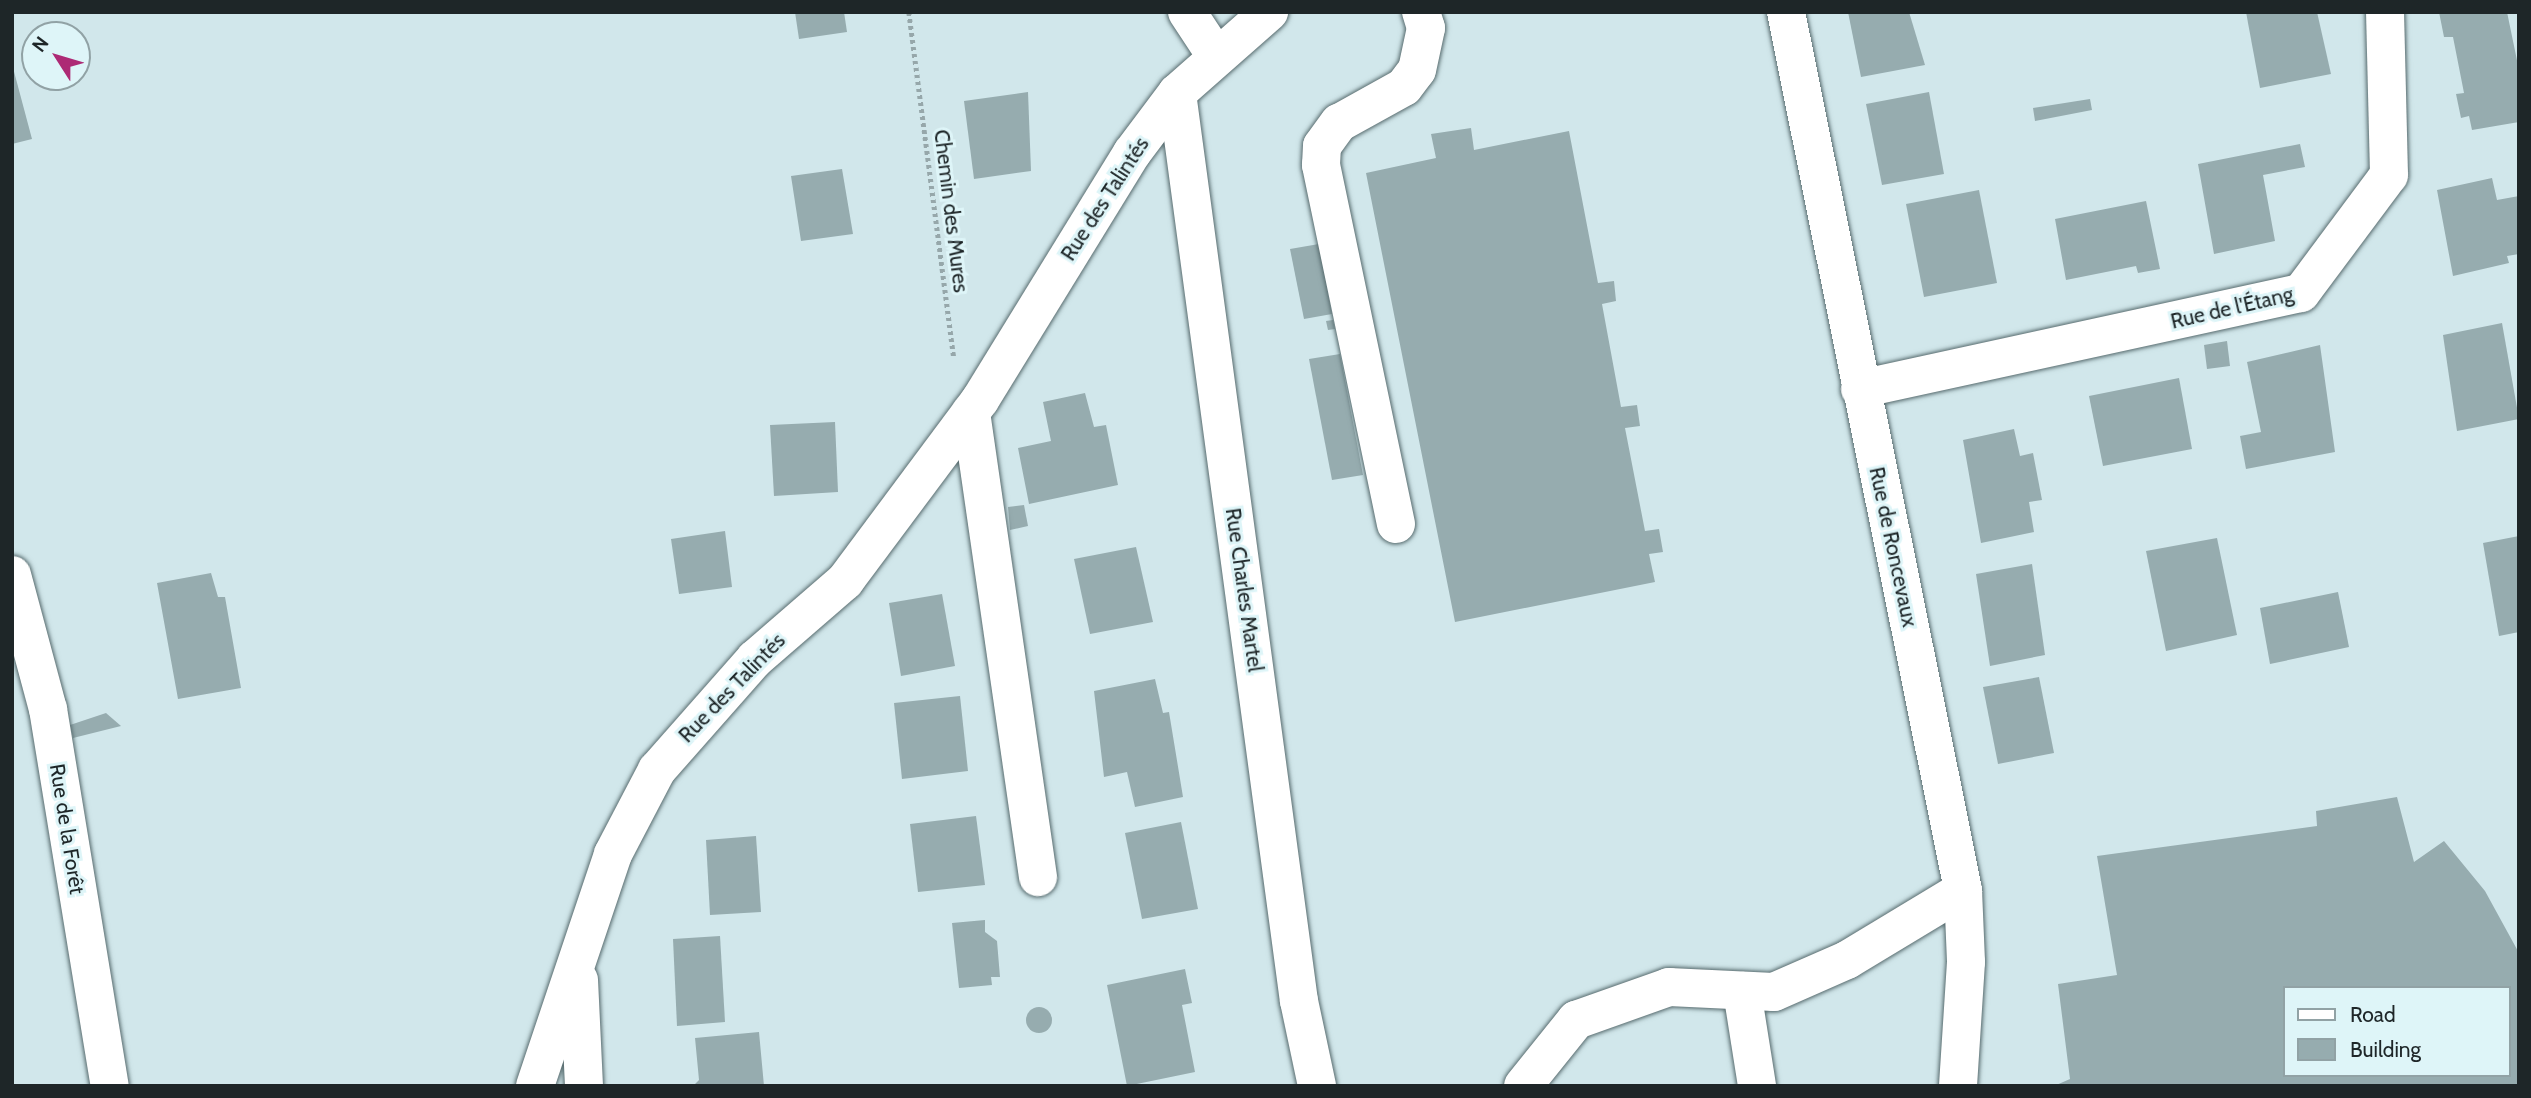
<!DOCTYPE html>
<html>
<head>
<meta charset="utf-8">
<style>
  body { margin:0 }
  #map { position:relative; width:2531px; height:1098px; overflow:hidden; background:#d1e7eb; font-family:Cabin,sans-serif }
  div>[style] { position:absolute }
  .building>* { inset:0; background:#96acaf }
  .round { border-radius:50% }
  .path>* { height:4.5px; margin-top:-2.25px; transform-origin:0; background:repeating-linear-gradient(90deg,#96a7aa 0 3.5px,transparent 0 7px) }
  .roads { filter:drop-shadow(0 0 2px #576b6e) drop-shadow(0 0 2px #576b6e) }
  .minor>* { height:38px; margin:-19px; padding:0 19px; transform-origin:19px; border-radius:19px; background:#fff }
  span { translate:-50% -50%; white-space:nowrap; text-align:center; line-height:1.15; -webkit-text-stroke:6px #def5f8; paint-order:stroke }
  .street-label { font-size:21px; color:#1e2628 }
  .frame { position:absolute; inset:0; border:14px solid #1e2628; pointer-events:none }
  .legend { position:absolute; left:2283px; top:986px; width:228px; height:91px; box-sizing:border-box; background:#def5f8; border:2px solid #91a2a5; margin:0; padding:9px 12px; list-style:none; font-size:21px; color:#1e2628 }
  .legend li { display:flex; align-items:center; gap:14px; height:35px }
  .legend b { width:35px; border:2px solid #91a2a5 }
  .north { position:absolute; left:21px; top:21px; width:70px; height:70px; box-sizing:border-box; background:#def5f8; border:2px solid #91a2a5; border-radius:50%; rotate:307deg; font-size:19px; font-weight:700; line-height:28px; text-align:center; color:#1e2628 }
  .north::after { content:''; display:block; margin:auto; width:24px; height:32px; background:#ad2a75; clip-path:polygon(50% 0,100% 100%,50% 72%,0 100%) }
</style>
</head>
<body>
<div id="map">
  <div class="building">
    <i style="clip-path:polygon(795px 12px,844px 12px,847px 32px,799px 39px)"></i>
    <i style="clip-path:polygon(1848px 12px,1909px 12px,1925px 65px,1861px 77px)"></i>
    <i style="clip-path:polygon(2246px 12px,2317px 12px,2331px 74px,2260px 88px)"></i>
    <i style="clip-path:polygon(2439px 12px,2507px 12px,2519px 70px,2519px 122px,2472px 130px,2469px 116px,2461px 118px,2456px 94px,2464px 93px,2453px 37px,2444px 37px)"></i>
    <i style="clip-path:polygon(12px 64px,32px 139px,12px 144px)"></i>
    <i style="clip-path:polygon(1028px 92px,1031px 171px,974px 179px,964px 101px)"></i>
    <i style="clip-path:polygon(1929px 92px,1944px 174px,1882px 185px,1866px 104px)"></i>
    <i style="clip-path:polygon(2090px 99px,2092px 110px,2035px 121px,2033px 108px)"></i>
    <i style="clip-path:polygon(1471px 128px,1474px 150px,1569px 131px,1598px 283px,1614px 281px,1616px 301px,1602px 304px,1621px 407px,1637px 405px,1640px 426px,1625px 428px,1645px 531px,1659px 529px,1663px 552px,1649px 554px,1655px 582px,1455px 622px,1366px 173px,1436px 158px,1431px 134px)"></i>
    <i style="clip-path:polygon(2300px 144px,2305px 167px,2263px 175px,2275px 241px,2214px 254px,2198px 164px)"></i>
    <i style="clip-path:polygon(842px 169px,853px 234px,801px 241px,791px 176px)"></i>
    <i style="clip-path:polygon(2492px 178px,2497px 200px,2519px 196px,2519px 254px,2507px 256px,2509px 263px,2453px 276px,2437px 190px)"></i>
    <i style="clip-path:polygon(1979px 190px,1997px 283px,1924px 297px,1906px 204px)"></i>
    <i style="clip-path:polygon(2146px 201px,2160px 269px,2138px 273px,2136px 266px,2066px 280px,2055px 219px)"></i>
    <i style="clip-path:polygon(1319px 244px,1332px 314px,1304px 319px,1290px 249px)"></i>
    <i style="clip-path:polygon(1333px 320px,1335px 329px,1328px 330px,1326px 321px)"></i>
    <i style="clip-path:polygon(2502px 323px,2519px 419px,2457px 431px,2443px 335px)"></i>
    <i style="clip-path:polygon(2227px 341px,2230px 366px,2207px 369px,2204px 345px)"></i>
    <i style="clip-path:polygon(2320px 345px,2335px 452px,2246px 469px,2240px 436px,2261px 432px,2247px 362px)"></i>
    <i style="clip-path:polygon(1340px 354px,1363px 475px,1332px 480px,1309px 359px)"></i>
    <i style="clip-path:polygon(2179px 378px,2192px 449px,2103px 466px,2089px 396px)"></i>
    <i style="clip-path:polygon(1085px 393px,1094px 427px,1106px 425px,1118px 485px,1029px 504px,1018px 448px,1051px 441px,1043px 402px)"></i>
    <i style="clip-path:polygon(835px 422px,838px 492px,774px 496px,770px 425px)"></i>
    <i style="clip-path:polygon(2014px 429px,2020px 456px,2033px 453px,2042px 500px,2029px 502px,2034px 532px,1981px 543px,1963px 440px)"></i>
    <i style="clip-path:polygon(1024px 505px,1028px 526px,1010px 530px,1008px 507px)"></i>
    <i style="clip-path:polygon(725px 531px,732px 587px,679px 594px,671px 539px)"></i>
    <i style="clip-path:polygon(2519px 536px,2519px 632px,2499px 636px,2483px 543px)"></i>
    <i style="clip-path:polygon(2217px 538px,2237px 635px,2166px 651px,2146px 551px)"></i>
    <i style="clip-path:polygon(1136px 547px,1153px 622px,1090px 634px,1074px 559px)"></i>
    <i style="clip-path:polygon(2032px 564px,2045px 655px,1990px 666px,1976px 574px)"></i>
    <i style="clip-path:polygon(211px 573px,218px 597px,225px 597px,241px 688px,178px 699px,157px 583px)"></i>
    <i style="clip-path:polygon(2338px 592px,2349px 647px,2270px 664px,2260px 608px)"></i>
    <i style="clip-path:polygon(942px 594px,955px 666px,901px 676px,889px 603px)"></i>
    <i style="clip-path:polygon(2039px 677px,2054px 753px,1998px 764px,1983px 687px)"></i>
    <i style="clip-path:polygon(1155px 679px,1163px 713px,1169px 712px,1183px 797px,1135px 807px,1127px 772px,1104px 777px,1094px 691px)"></i>
    <i style="clip-path:polygon(960px 696px,968px 771px,902px 779px,894px 703px)"></i>
    <i style="clip-path:polygon(106px 713px,121px 726px,73px 738px,70px 725px)"></i>
    <i style="clip-path:polygon(evenodd,2397px 797px,2414px 862px,2444px 841px,2485px 891px,2519px 953px,2519px 1086px,2054px 1086px,2070px 1079px,2058px 984px,2117px 975px,2097px 856px,2317px 826px,2316px 811px,2397px 797px,2284px 988px,2508px 988px,2508px 1075px,2284px 1075px,2284px 988px)"></i>
    <i style="clip-path:polygon(976px 816px,985px 885px,918px 892px,910px 824px)"></i>
    <i style="clip-path:polygon(1181px 822px,1198px 909px,1142px 919px,1125px 833px)"></i>
    <i style="clip-path:polygon(756px 836px,761px 912px,710px 915px,706px 840px)"></i>
    <i style="clip-path:polygon(985px 920px,985px 932px,997px 941px,1000px 977px,991px 977px,992px 985px,959px 988px,952px 923px)"></i>
    <i style="clip-path:polygon(720px 936px,725px 1022px,677px 1026px,673px 939px)"></i>
    <i style="clip-path:polygon(1185px 969px,1192px 1003px,1182px 1005px,1195px 1072px,1127px 1086px,1107px 985px)"></i>
    <i class="round" style="left:1026px;top:1007px;width:26px;height:26px"></i>
    <i style="clip-path:polygon(759px 1032px,764px 1086px,693px 1086px,699px 1080px,695px 1038px)"></i>
  </div>
  <div class="path">
    <i style="left:909px;top:12px;width:349px;rotate:82.6deg"></i>
  </div>
  <div class="roads">
    <div class="minor">
      <i style="left:1187px;top:12px;width:53px;rotate:56.6deg"></i>
      <i style="left:1786px;top:12px;width:896px;rotate:78.6deg"></i>
      <i style="left:1963px;top:890px;width:72px;rotate:87.6deg"></i>
      <i style="left:1966px;top:962px;width:124px;rotate:93.7deg"></i>
      <i style="left:1177px;top:93px;width:916px;rotate:82.35deg"></i>
      <i style="left:1299px;top:1001px;width:87px;rotate:78deg"></i>
      <i style="left:1860px;top:389px;width:451px;rotate:-12.3deg"></i>
      <i style="left:2301px;top:293px;width:147px;rotate:-53.3deg"></i>
      <i style="left:2389px;top:175px;width:163px;rotate:-91.4deg"></i>
      <i style="left:971px;top:412px;width:470px;rotate:81.8deg"></i>
      <i style="left:1396px;top:524px;width:367px;rotate:-101.8deg"></i>
      <i style="left:1321px;top:165px;width:19px;rotate:-87deg"></i>
      <i style="left:1322px;top:146px;width:29px;rotate:-54deg"></i>
      <i style="left:1339px;top:123px;width:74px;rotate:-29deg"></i>
      <i style="left:1404px;top:87px;width:21px;rotate:-53deg"></i>
      <i style="left:1417px;top:70px;width:43px;rotate:-77.9deg"></i>
      <i style="left:1426px;top:28px;width:17px;rotate:-107deg"></i>
      <i style="left:12px;top:575px;width:139px;rotate:75deg"></i>
      <i style="left:48px;top:709px;width:382px;rotate:80.7deg"></i>
      <i style="left:579px;top:980px;width:106px;rotate:87.3deg"></i>
      <i style="left:1742px;top:991px;width:96px;rotate:81deg"></i>
      <i style="left:535px;top:1086px;width:245px;rotate:-71.4deg"></i>
      <i style="left:613px;top:854px;width:95px;rotate:-62.4deg"></i>
      <i style="left:657px;top:770px;width:148px;rotate:-48.6deg"></i>
      <i style="left:755px;top:659px;width:119px;rotate:-40.9deg"></i>
      <i style="left:845px;top:581px;width:226px;rotate:-53.3deg"></i>
      <i style="left:980px;top:400px;width:290px;rotate:-58.4deg"></i>
      <i style="left:1132px;top:153px;width:75px;rotate:-53.1deg"></i>
      <i style="left:1177px;top:93px;width:123px;rotate:-41.4deg"></i>
      <i style="left:1523px;top:1086px;width:85px;rotate:-51.2deg"></i>
      <i style="left:1576px;top:1020px;width:99px;rotate:-19.5deg"></i>
      <i style="left:1669px;top:987px;width:105px;rotate:2.7deg"></i>
      <i style="left:1774px;top:992px;width:80px;rotate:-23.7deg"></i>
      <i style="left:1847px;top:960px;width:135px;rotate:-31.1deg"></i>
    </div>
  </div>
  <div class="street-label">
    <span style="left:1105px;top:199px;rotate:-57deg">Rue des Talintés</span>
    <span style="left:951px;top:211px;rotate:83deg">Chemin des Mures</span>
    <span style="left:2232px;top:308px;rotate:-13deg">Rue de l'Étang</span>
    <span style="left:1893px;top:547px;rotate:78deg">Rue de Roncevaux</span>
    <span style="left:1244px;top:590px;rotate:82deg">Rue Charles Martel</span>
    <span style="left:732px;top:688px;rotate:-46deg">Rue des Talintés</span>
    <span style="left:67px;top:829px;rotate:81deg">Rue de la Forêt</span>
  </div>
  <div class="frame"></div>
  <ul class="legend">
  <li><b style="height:9px;background:#fff"></b>Road</li>
  <li><b style="height:19px;background:#96acaf"></b>Building</li>
  </ul>
  <div class="north">N</div>
</div>
</body>
</html>
